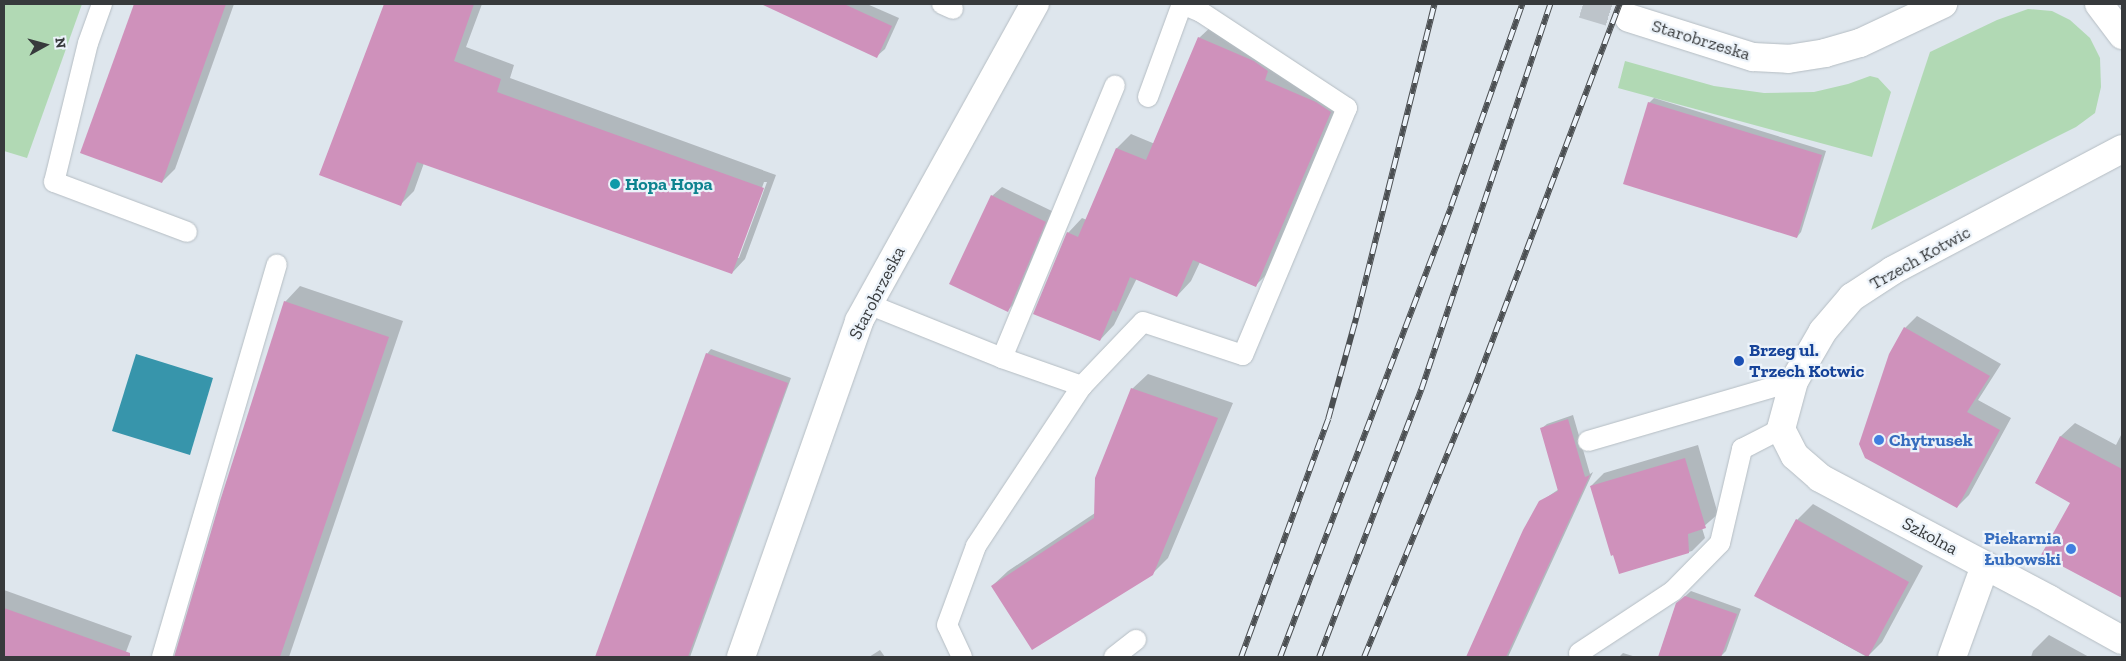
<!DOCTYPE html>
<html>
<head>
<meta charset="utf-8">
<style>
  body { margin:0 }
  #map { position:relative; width:2126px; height:661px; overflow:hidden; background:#dee6ed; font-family:"Zilla Slab",serif }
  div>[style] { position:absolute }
  .green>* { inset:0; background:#b1d9b4 }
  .water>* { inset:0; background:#3795ab }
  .shadow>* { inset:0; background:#0003 }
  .building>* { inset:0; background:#cf91bb }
  .secondary-tunnel>* { height:28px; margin-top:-14px; transform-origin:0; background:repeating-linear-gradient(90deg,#bdc4ca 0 28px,transparent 0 42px) }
  .roads { filter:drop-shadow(0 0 1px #b5bdc3) drop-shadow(0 0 1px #b5bdc3) }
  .lane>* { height:20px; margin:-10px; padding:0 10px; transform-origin:10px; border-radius:10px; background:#fff }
  .street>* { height:28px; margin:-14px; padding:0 14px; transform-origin:14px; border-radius:14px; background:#fff }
  .secondary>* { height:28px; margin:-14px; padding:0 14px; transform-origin:14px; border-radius:14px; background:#fff }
  .rail>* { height:5.5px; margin-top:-2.75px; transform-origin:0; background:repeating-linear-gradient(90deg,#ecf3fa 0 11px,#4b4f52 0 22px); box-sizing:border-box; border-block:1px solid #4b4f52 }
  .dots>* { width:14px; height:14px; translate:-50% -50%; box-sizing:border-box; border:2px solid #ecf3fa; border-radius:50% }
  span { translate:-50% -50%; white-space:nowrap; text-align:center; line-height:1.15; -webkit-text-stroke:4.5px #ecf3fa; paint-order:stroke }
  .street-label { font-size:18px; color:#373a3c }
  .culture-label { font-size:18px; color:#0d838f; font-weight:700 }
  .left { translate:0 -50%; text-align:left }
  .transit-label { font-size:18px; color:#164399; font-weight:700 }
  .shop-label { font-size:18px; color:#366cbe; font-weight:700 }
  .right { translate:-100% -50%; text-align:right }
  .frame { position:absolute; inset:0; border:5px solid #373a3c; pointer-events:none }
  .north { position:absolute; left:20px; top:20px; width:50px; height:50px; -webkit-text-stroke:4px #ecf3fa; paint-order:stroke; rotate:83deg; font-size:14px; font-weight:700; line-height:20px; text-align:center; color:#373a3c }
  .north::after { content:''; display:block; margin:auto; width:18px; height:22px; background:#373a3c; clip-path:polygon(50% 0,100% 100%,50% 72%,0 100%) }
</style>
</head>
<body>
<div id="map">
  <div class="green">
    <i style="clip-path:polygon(4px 4px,82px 4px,27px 158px,4px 151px)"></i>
    <i style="clip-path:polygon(2028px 9px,2052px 11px,2070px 20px,2090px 38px,2100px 58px,2101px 87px,2095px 113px,2076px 127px,1871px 230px,1930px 52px,1997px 20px)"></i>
    <i style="clip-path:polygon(1625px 61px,1714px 86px,1764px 93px,1814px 92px,1848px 84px,1870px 76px,1878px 78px,1891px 92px,1872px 157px,1618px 88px)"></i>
  </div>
  <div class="water">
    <i style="clip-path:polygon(136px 354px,213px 378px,190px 455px,112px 431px)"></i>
  </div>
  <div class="shadow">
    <i style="clip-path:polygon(136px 4px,234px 4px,175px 169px,162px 182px,82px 152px)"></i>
    <i style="clip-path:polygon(evenodd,385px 4px,482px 4px,466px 47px,514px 65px,510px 78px,776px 175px,745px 259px,732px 273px,424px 163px,414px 191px,401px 204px,321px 175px,385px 4px,764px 182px,767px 182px,739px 258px,737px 258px,764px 182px)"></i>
    <i style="clip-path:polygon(763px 4px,867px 4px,899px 18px,885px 49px,877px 56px)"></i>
    <i style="clip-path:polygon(1214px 24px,1344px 97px,1270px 271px,1255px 286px,1200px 262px,1191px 281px,1177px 296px,1137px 278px,1114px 325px,1100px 340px,1068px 233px,1082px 218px,1087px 220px,1117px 148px,1131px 134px,1155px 144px,1199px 38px)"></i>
    <i style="clip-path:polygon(1654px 98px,1826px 151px,1801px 232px,1797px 237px,1649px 103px)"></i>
    <i style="clip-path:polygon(1002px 187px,1054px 212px,1017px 301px,1008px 310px,992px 196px)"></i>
    <i style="clip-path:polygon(300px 286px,403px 321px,289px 657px,176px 657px,221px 501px,285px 302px)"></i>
    <i style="clip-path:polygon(1917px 316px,2001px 364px,1978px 400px,2011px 418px,1969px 495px,1957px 507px,1905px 328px)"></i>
    <i style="clip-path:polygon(711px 349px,791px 378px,690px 657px,596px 657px,707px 354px)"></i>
    <i style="clip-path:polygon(1148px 374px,1233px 403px,1168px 558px,1152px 574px,992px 586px,1008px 571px,1095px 513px,1132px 389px)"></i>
    <i style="clip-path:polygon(1573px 415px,1590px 474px,1593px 472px,1508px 657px,1468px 657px,1524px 530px,1540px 502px,1559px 489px,1542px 428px,1547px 424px)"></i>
    <i style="clip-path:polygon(2075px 423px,2116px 445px,2122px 433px,2122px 597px,2043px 555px,2072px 502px,2036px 482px,2061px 436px)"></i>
    <i style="clip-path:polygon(1698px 445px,1718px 514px,1702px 528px,1705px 538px,1692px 551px,1620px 573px,1591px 486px,1604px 473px)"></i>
    <i style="clip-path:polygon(1813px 504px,1923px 566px,1882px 642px,1867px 657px,1755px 595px,1797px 520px)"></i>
    <i style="clip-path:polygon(4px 590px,132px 636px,124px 657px,4px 657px)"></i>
    <i style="clip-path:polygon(1691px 591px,1741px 609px,1726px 651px,1721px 656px,1682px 599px)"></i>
    <i style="clip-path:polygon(2049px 635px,2089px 657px,2031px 657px,2033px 651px)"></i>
    <i style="clip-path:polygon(880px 650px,885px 657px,869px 657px)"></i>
    <i style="clip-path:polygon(1623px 653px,1636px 657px,1619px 657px)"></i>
  </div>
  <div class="building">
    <i style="clip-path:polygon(134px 4px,226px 4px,162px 183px,80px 153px)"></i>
    <i style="clip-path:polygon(384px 4px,474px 4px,454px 61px,501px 79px,497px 92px,764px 188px,732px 274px,417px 162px,401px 206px,319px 175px)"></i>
    <i style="clip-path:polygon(761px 4px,844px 4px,892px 26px,877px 58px)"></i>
    <i style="clip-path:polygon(1198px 37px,1254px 61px,1268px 71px,1265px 80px,1316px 102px,1331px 112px,1256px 287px,1193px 260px,1177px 297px,1130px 277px,1116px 312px,1113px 310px,1100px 341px,1033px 314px,1067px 232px,1078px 237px,1116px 148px,1146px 160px)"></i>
    <i style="clip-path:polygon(1648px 102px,1822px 155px,1797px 238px,1623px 184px)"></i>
    <i style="clip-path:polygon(991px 195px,1046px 222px,1008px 312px,949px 284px)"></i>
    <i style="clip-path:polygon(284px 301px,389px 337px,280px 657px,174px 657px,220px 501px)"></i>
    <i style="clip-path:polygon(1904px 327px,1990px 376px,1967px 412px,2000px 430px,1957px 508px,1865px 458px,1859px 444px,1889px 354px)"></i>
    <i style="clip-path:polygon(706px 353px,788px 383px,688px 657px,595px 657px)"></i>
    <i style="clip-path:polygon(1131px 388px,1218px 418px,1153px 575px,1032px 650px,991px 586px,1094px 518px,1095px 478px)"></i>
    <i style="clip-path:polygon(1568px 419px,1585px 477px,1590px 475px,1506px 657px,1466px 657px,1523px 530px,1539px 501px,1558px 491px,1540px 428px)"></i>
    <i style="clip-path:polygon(2060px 436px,2122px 469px,2122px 598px,2041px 555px,2070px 503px,2035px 483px)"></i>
    <i style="clip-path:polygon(1685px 458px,1706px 528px,1688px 534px,1689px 553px,1619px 574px,1613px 555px,1611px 556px,1590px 486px)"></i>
    <i style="clip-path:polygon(1796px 519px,1909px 582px,1868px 657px,1754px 596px)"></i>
    <i style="clip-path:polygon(1685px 596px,1737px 614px,1721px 657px,1658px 657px,1676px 603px)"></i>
    <i style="clip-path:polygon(4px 608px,130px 653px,130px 657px,4px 657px)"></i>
  </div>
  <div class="secondary-tunnel">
    <i style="left:1583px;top:4px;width:48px;rotate:16.9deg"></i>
  </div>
  <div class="roads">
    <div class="lane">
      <i style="left:102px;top:4px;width:41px;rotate:109.7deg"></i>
      <i style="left:88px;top:43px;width:143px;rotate:103.7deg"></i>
      <i style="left:54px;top:182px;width:142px;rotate:20.6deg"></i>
      <i style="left:942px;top:4px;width:12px;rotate:24deg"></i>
      <i style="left:868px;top:304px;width:144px;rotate:21.9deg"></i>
      <i style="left:1002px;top:358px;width:85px;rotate:19.3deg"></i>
      <i style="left:1002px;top:358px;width:295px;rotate:-67.5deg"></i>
      <i style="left:1588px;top:441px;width:215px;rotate:-16.2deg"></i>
      <i style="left:1579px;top:653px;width:113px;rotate:-33.4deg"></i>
      <i style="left:1673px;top:591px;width:67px;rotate:-45.6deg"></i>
      <i style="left:1720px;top:543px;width:97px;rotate:-76.8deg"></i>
      <i style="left:1742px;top:449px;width:44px;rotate:-27.1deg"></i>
      <i style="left:162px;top:657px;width:409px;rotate:-73.7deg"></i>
      <i style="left:962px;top:657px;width:35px;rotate:-115deg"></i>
      <i style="left:947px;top:625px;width:84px;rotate:-69.8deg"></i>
      <i style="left:976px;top:546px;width:192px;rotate:-56.5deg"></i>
      <i style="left:1082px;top:386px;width:88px;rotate:-46.4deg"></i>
      <i style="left:1143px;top:322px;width:105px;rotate:18.3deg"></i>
      <i style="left:1243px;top:355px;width:268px;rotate:-67.2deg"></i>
      <i style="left:1347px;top:108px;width:175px;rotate:-146.7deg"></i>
      <i style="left:1201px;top:12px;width:21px;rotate:-157deg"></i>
      <i style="left:1182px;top:4px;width:99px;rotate:110.1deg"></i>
      <i style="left:1114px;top:657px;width:28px;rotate:-38deg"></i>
    </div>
    <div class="street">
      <i style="left:1952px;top:657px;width:97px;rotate:-70.1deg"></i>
    </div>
    <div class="secondary">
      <i style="left:2099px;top:4px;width:39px;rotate:53deg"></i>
      <i style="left:1629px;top:18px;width:130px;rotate:17.5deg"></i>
      <i style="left:1753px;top:57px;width:35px;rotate:3deg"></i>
      <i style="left:1788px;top:59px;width:37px;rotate:-9deg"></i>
      <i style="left:1825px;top:53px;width:36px;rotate:-16deg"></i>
      <i style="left:1860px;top:43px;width:92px;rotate:-25.2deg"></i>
      <i style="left:2122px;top:149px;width:260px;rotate:152.1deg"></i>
      <i style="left:1892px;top:271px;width:48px;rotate:147deg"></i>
      <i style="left:1852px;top:297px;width:45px;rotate:130.5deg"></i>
      <i style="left:1823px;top:331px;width:58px;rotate:120.1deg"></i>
      <i style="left:1794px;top:381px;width:50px;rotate:105.2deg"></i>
      <i style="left:1781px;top:429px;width:30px;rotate:63deg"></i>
      <i style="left:1795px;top:456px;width:33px;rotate:41deg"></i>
      <i style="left:1820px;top:478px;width:260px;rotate:27.9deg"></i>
      <i style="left:2050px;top:600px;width:82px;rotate:29.1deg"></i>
      <i style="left:741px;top:657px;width:356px;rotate:-70.6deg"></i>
      <i style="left:859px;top:321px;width:363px;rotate:-61deg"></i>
    </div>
  </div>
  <div class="rail">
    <i style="left:1241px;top:657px;width:253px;rotate:-69.9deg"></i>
    <i style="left:1328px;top:419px;width:105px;rotate:-74.5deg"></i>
    <i style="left:1356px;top:318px;width:324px;rotate:-76deg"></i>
    <i style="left:1280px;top:657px;width:482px;rotate:-69.2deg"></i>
    <i style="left:1451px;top:206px;width:214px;rotate:-70.6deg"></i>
    <i style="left:1319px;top:657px;width:286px;rotate:-69.1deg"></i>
    <i style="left:1421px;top:390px;width:407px;rotate:-71.5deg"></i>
    <i style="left:1364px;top:657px;width:284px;rotate:-67.7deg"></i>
    <i style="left:1472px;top:394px;width:417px;rotate:-69.3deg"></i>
  </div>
  <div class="dots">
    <i style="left:615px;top:184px;background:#0f9aa8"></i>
    <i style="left:1739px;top:361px;background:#1a4fb4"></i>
    <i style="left:1879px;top:440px;background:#3f7fe0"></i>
    <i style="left:2071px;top:549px;background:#3f7fe0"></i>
  </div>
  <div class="street-label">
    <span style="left:1701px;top:40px;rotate:17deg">Starobrzeska</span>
    <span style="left:1920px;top:258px;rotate:-29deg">Trzech Kotwic</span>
    <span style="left:877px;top:293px;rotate:-63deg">Starobrzeska</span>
    <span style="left:1930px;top:536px;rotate:28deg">Szkolna</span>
  </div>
  <div class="culture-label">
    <span class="left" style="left:625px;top:184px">Hopa Hopa</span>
  </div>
  <div class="transit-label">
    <span class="left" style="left:1749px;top:361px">Brzeg ul.<br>Trzech Kotwic</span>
  </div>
  <div class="shop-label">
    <span class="left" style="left:1889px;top:440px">Chytrusek</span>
    <span class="right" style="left:2061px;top:549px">Piekarnia<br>Łubowski</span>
  </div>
  <div class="frame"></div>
  <div class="north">N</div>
</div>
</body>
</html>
